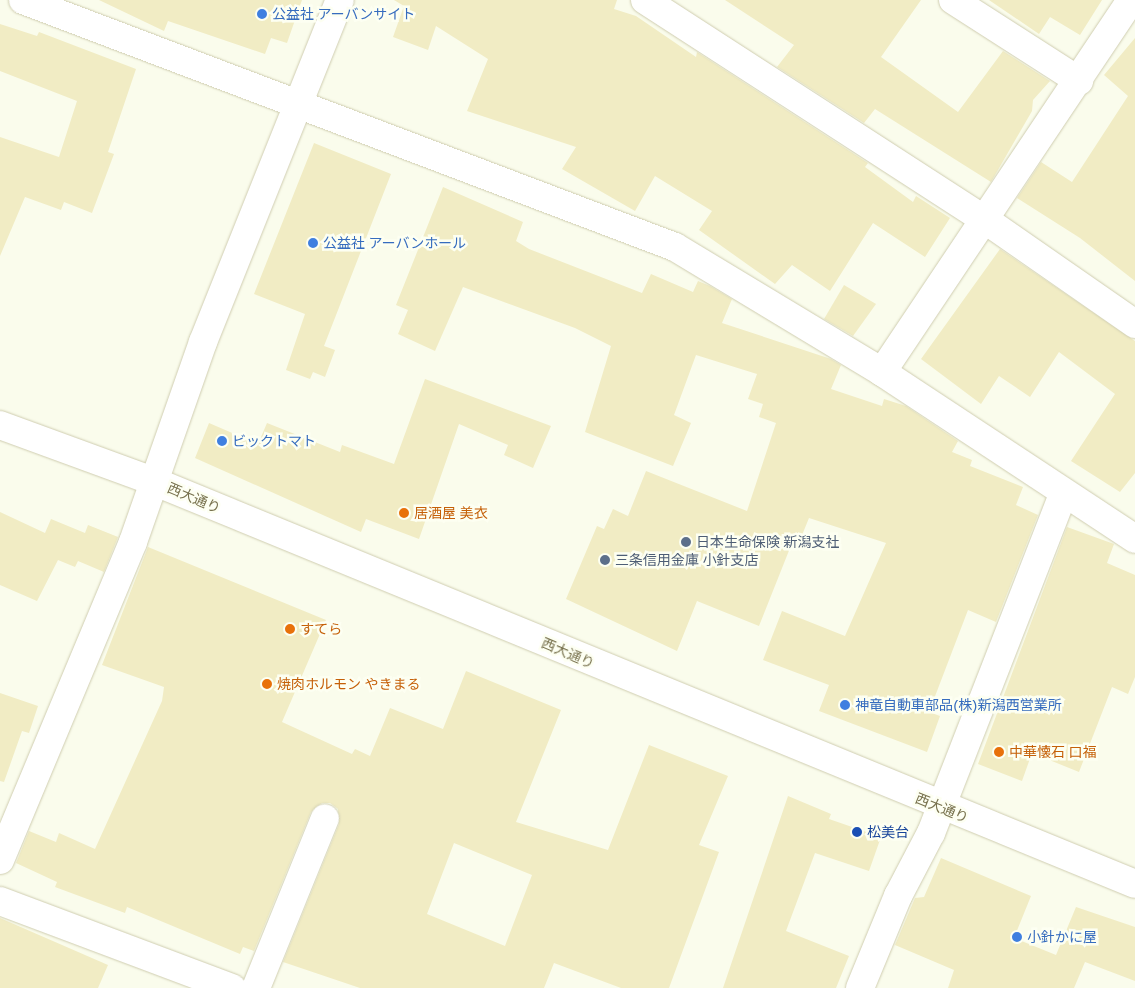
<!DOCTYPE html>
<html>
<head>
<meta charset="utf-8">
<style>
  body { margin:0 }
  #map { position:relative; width:1135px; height:988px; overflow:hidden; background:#fafcec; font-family:"Golos Text","Noto Sans JP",sans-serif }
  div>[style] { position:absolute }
  .building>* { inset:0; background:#f1ecc4 }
  .roads { filter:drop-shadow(0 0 1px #cfcdb0) drop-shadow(0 0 1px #cfcdb0) }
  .minor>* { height:28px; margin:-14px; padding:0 14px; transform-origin:14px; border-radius:14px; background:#fff }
  .dots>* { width:14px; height:14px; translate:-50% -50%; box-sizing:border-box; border:2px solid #fdfff2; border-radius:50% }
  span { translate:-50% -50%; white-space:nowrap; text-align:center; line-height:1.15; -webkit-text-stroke:5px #fdfff2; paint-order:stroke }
  .shop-label { font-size:14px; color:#366cbe }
  .left { translate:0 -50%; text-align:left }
  .street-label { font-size:14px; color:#78724e }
  .food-label { font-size:14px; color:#c56008 }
  .service-label { font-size:14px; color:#4e5e75 }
  .transit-label { font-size:14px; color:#164399 }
</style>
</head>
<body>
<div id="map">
  <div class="building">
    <i style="clip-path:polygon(99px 0,302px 0,287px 43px,271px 38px,265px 54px,168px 21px,164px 31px)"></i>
    <i style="clip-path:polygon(394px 0,617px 0,614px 9px,636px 16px,696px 57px,697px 52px,868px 163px,865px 167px,913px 202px,916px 196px,950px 218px,925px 257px,873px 223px,830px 291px,792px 265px,775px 284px,699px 230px,712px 211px,655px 176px,635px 211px,562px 169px,576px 147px,467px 111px,488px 59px,436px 26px,428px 50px,393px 37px,404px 6px)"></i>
    <i style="clip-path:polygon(725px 0,921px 0,881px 57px,958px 112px,1003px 51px,1050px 81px,1033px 100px,1032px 111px,991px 182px,875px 109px,864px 123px,777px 67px,794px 45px)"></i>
    <i style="clip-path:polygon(989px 0,1102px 0,1080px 35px,1050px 17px,1039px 34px)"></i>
    <i style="clip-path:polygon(0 24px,37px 36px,39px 32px,136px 69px,108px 152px,114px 154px,92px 213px,64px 202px,61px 210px,25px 197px,0 256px,0 137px,59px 157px,77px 101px,0 71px)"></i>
    <i style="clip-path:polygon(1135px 38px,1135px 281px,1080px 238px,1017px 198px,1041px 162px,1072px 182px,1128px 96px,1104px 75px)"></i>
    <i style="clip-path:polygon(314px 143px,391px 174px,324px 346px,335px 350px,325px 377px,313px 372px,310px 379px,286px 370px,305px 314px,254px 294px)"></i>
    <i style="clip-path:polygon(443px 187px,523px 222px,516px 241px,529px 249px,642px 293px,651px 274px,693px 292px,698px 281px,710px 286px,732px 299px,722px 323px,831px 359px,841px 365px,831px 389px,882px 406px,884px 399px,906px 406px,958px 441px,952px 452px,972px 460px,970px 466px,1023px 487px,1016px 505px,1038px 515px,996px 622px,968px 610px,929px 712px,940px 716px,927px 752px,819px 711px,829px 685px,763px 660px,782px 611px,845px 636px,886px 543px,809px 518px,798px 545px,792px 543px,759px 626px,697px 601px,677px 651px,566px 599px,597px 526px,604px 529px,613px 509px,628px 516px,646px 471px,747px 511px,776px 423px,759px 417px,763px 404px,748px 399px,757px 374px,696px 355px,674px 415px,691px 423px,673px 466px,585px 432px,611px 346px,575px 328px,463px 287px,435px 351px,398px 334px,408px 310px,396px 305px)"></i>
    <i style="clip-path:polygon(1000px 249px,1135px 341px,1135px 473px,1120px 492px,1071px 461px,1115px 394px,1059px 352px,1030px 397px,999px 376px,981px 404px,921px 359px)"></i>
    <i style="clip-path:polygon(844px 285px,876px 304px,853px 336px,824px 319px)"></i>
    <i style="clip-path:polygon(425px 379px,551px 426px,533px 468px,504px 455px,508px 445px,459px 424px,419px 539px,366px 519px,361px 532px,195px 458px,209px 423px,258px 444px,267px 423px,340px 452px,342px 445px,394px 464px)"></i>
    <i style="clip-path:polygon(0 512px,45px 533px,51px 519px,85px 533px,88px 525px,118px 537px,104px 572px,78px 561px,75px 567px,58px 560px,37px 601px,0 585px)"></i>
    <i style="clip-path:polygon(1067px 527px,1114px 544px,1107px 563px,1135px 575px,1135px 677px,1128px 694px,1112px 687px,1079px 772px,1032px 753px,1022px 781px,978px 764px)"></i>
    <i style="clip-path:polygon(evenodd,148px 547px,326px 620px,282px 722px,352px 754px,355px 749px,370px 756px,390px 708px,443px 729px,466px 671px,561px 710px,516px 822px,608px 850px,649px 745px,728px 776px,699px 845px,719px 852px,669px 988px,621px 988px,554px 963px,544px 988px,360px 988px,283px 962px,339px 824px,338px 809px,330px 803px,322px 803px,311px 812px,254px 951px,243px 947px,240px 954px,127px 907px,125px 913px,55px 887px,57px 882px,16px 863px,29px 831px,56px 842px,59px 833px,95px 849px,162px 701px,164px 687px,102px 665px,148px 547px,454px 843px,532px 875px,505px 946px,427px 914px,454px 843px)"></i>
    <i style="clip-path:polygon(0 693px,38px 706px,29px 733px,22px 731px,4px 782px,0 781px)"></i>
    <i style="clip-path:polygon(788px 796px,831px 814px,829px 819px,881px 837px,869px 871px,815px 853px,786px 931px,849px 956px,836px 988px,723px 988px)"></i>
    <i style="clip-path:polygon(941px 858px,1031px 896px,1014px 938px,1056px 955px,1076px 907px,1135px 927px,1135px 981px,1085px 962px,1074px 988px,948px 988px,954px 970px,895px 945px,915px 898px,924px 897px)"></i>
    <i style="clip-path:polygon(0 918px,108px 965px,98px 988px,0 988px)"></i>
  </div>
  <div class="roads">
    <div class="minor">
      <i style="left:23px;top:0;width:697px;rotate:20.75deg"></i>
      <i style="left:675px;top:247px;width:242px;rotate:31.1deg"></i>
      <i style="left:882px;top:372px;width:303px;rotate:33.4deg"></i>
      <i style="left:645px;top:0;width:404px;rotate:32.9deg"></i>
      <i style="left:984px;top:219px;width:184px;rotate:34.8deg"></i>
      <i style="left:953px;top:0;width:150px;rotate:32.7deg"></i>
      <i style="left:882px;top:372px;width:448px;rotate:-56.2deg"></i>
      <i style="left:0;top:425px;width:163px;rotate:20.1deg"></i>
      <i style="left:153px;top:481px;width:1061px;rotate:22.31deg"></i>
      <i style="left:0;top:860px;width:345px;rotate:-67.3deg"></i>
      <i style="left:133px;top:542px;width:212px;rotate:-70.7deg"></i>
      <i style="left:203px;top:342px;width:368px;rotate:-68.2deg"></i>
      <i style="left:0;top:901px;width:248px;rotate:20.6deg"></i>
      <i style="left:256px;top:988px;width:183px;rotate:-67.9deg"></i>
      <i style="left:860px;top:988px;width:100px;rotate:-67.6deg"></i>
      <i style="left:898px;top:896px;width:71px;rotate:-62.4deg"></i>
      <i style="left:931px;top:833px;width:364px;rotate:-68.7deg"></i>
    </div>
  </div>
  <div class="dots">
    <i style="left:262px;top:14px;background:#3f7fe0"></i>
    <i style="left:313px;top:243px;background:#3f7fe0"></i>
    <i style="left:222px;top:441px;background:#3f7fe0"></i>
    <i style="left:404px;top:513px;background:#e8710a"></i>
    <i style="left:686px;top:542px;background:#5c6f8a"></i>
    <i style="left:605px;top:560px;background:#5c6f8a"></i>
    <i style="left:290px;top:629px;background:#e8710a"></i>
    <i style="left:267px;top:684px;background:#e8710a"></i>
    <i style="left:845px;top:705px;background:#3f7fe0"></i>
    <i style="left:999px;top:752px;background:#e8710a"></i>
    <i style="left:857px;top:832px;background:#1a4fb4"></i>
    <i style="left:1017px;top:937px;background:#3f7fe0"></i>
  </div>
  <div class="shop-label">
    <span class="left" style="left:272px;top:14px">公益社 アーバンサイト</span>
    <span class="left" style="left:323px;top:243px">公益社 アーバンホール</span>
    <span class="left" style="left:232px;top:441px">ビックトマト</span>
    <span class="left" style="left:855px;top:705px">神竜自動車部品(株)新潟西営業所</span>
    <span class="left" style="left:1027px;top:937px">小針かに屋</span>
  </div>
  <div class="street-label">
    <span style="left:194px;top:498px;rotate:23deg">西大通り</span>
    <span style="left:568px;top:653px;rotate:23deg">西大通り</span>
    <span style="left:942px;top:808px;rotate:22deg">西大通り</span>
  </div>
  <div class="food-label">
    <span class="left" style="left:414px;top:513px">居酒屋 美衣</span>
    <span class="left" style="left:300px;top:629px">すてら</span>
    <span class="left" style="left:277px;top:684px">焼肉ホルモン やきまる</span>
    <span class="left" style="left:1009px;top:752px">中華懐石 口福</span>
  </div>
  <div class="service-label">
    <span class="left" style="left:696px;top:542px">日本生命保険 新潟支社</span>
    <span class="left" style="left:615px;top:560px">三条信用金庫 小針支店</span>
  </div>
  <div class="transit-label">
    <span class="left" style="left:867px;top:832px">松美台</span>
  </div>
</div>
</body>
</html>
